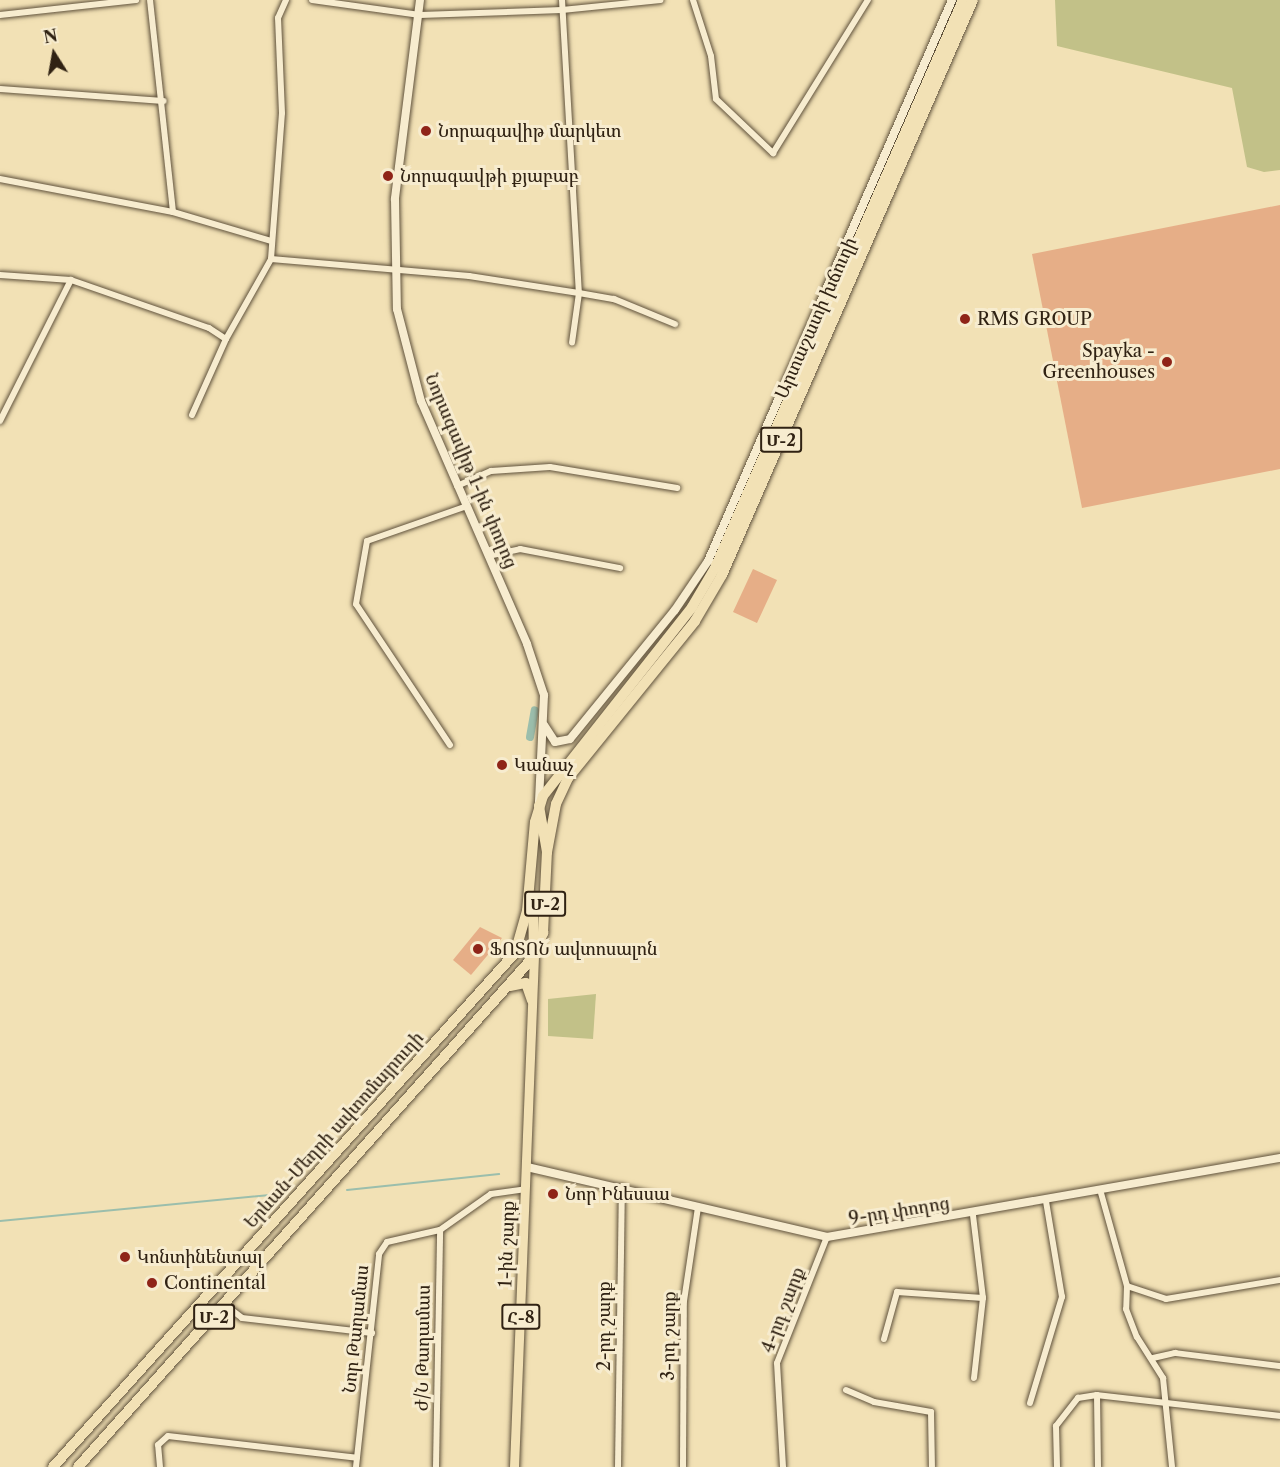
<!DOCTYPE html>
<html>
<head>
<meta charset="utf-8">
<style>
  body { margin:0 }
  #map { position:relative; width:1280px; height:1467px; overflow:hidden; background:#f2e1b5; font-family:"Libre Caslon Text","Noto Serif Armenian",serif }
  div>[style] { position:absolute }
  .green>* { inset:0; background:#c2c188 }
  .stream>* { height:2px; margin:-1px; padding:0 1px; transform-origin:1px; border-radius:1px; background:#9bbeac }
  .canal>* { height:8px; margin:-4px; padding:0 4px; transform-origin:4px; border-radius:4px; background:#9bbeac }
  .building>* { inset:0; background:#e6ae87 }
  .roads { filter:drop-shadow(0 0 2px #60523c) drop-shadow(0 0 2px #60523c) }
  .minor>* { height:6px; margin:-3px; padding:0 3px; transform-origin:3px; border-radius:3px; background:#f7eccf }
  .tertiary>* { height:8px; margin:-4px; padding:0 4px; transform-origin:4px; border-radius:4px; background:#f7eccf }
  .secondary>* { height:8px; margin:-4px; padding:0 4px; transform-origin:4px; border-radius:4px; background:#f7eccf }
  .primary>* { height:9px; margin:-4.5px; padding:0 4.5px; transform-origin:4.5px; border-radius:4.5px; background:#f2e1b5 }
  .trunk>* { height:10px; margin:-5px; padding:0 5px; transform-origin:5px; border-radius:5px; background:#f2e1b5 }
  .dots>* { width:16px; height:16px; translate:-50% -50%; box-sizing:border-box; border:3px solid #f7eccf; border-radius:50% }
  span { translate:-50% -50%; white-space:nowrap; text-align:center; line-height:1.15; -webkit-text-stroke:6px #f7eccf; paint-order:stroke }
  .shield-label span { padding:2px 4px; background:#f7eccf; border:2px solid; border-radius:4px; -webkit-text-stroke-width:0 }
  .shield-label { font-size:16px; color:#302213; font-weight:700 }
  .poi-label { font-size:18px; color:#302213 }
  .left { translate:0 -50%; text-align:left }
  .right { translate:-100% -50%; text-align:right }
  .street-label { font-size:18px; color:#302213 }
  .north { position:absolute; left:24px; top:24px; width:60px; height:60px; -webkit-text-stroke:4px #f7eccf; paint-order:stroke; rotate:349deg; font-size:16px; font-weight:700; line-height:24px; text-align:center; color:#302213 }
  .north::after { content:''; display:block; margin:auto; width:21px; height:27px; background:#302213; clip-path:polygon(50% 0,100% 100%,50% 72%,0 100%) }
</style>
</head>
<body>
<div id="map">
  <div class="green">
    <i style="clip-path:polygon(1055px 0,1280px 0,1280px 170px,1264px 172px,1247px 167px,1232px 88px,1057px 46px)"></i>
    <i style="clip-path:polygon(596px 994px,593px 1039px,548px 1036px,548px 999px)"></i>
  </div>
  <div class="stream">
    <i style="left:347px;top:1190px;width:153px;rotate:-6deg"></i>
    <i style="left:0;top:1221px;width:282px;rotate:-5.5deg"></i>
  </div>
  <div class="canal">
    <i style="left:530px;top:737px;width:27px;rotate:-80deg"></i>
  </div>
  <div class="building">
    <i style="clip-path:polygon(1280px 205px,1280px 469px,1082px 508px,1032px 254px)"></i>
    <i style="clip-path:polygon(753px 569px,777px 580px,757px 623px,733px 612px)"></i>
    <i style="clip-path:polygon(480px 927px,502px 938px,471px 975px,453px 960px)"></i>
  </div>
  <div class="roads">
    <div class="minor">
      <i style="left:150px;top:0;width:213px;rotate:83.8deg"></i>
      <i style="left:312px;top:0;width:109px;rotate:7.9deg"></i>
      <i style="left:420px;top:15px;width:142px;rotate:-2deg"></i>
      <i style="left:562px;top:10px;width:99px;rotate:-5.8deg"></i>
      <i style="left:562px;top:0;width:293px;rotate:86.7deg"></i>
      <i style="left:579px;top:293px;width:50px;rotate:98deg"></i>
      <i style="left:693px;top:0;width:59px;rotate:72.2deg"></i>
      <i style="left:711px;top:56px;width:43px;rotate:83.4deg"></i>
      <i style="left:716px;top:99px;width:79px;rotate:43.5deg"></i>
      <i style="left:773px;top:153px;width:180px;rotate:-58.2deg"></i>
      <i style="left:0;top:15px;width:137px;rotate:-6.3deg"></i>
      <i style="left:0;top:89px;width:164px;rotate:4.2deg"></i>
      <i style="left:0;top:179px;width:176px;rotate:10.8deg"></i>
      <i style="left:173px;top:212px;width:102px;rotate:16.5deg"></i>
      <i style="left:271px;top:259px;width:199px;rotate:4.9deg"></i>
      <i style="left:469px;top:276px;width:111px;rotate:8.8deg"></i>
      <i style="left:579px;top:293px;width:36px;rotate:10deg"></i>
      <i style="left:614px;top:299px;width:66px;rotate:22.3deg"></i>
      <i style="left:0;top:275px;width:71px;rotate:4deg"></i>
      <i style="left:71px;top:280px;width:146px;rotate:19.2deg"></i>
      <i style="left:209px;top:328px;width:20px;rotate:33deg"></i>
      <i style="left:192px;top:415px;width:83px;rotate:-65.9deg"></i>
      <i style="left:226px;top:339px;width:92px;rotate:-60.6deg"></i>
      <i style="left:271px;top:259px;width:146px;rotate:-85.7deg"></i>
      <i style="left:282px;top:113px;width:95px;rotate:-92.4deg"></i>
      <i style="left:278px;top:18px;width:20px;rotate:-66deg"></i>
      <i style="left:0;top:421px;width:158px;rotate:-63.3deg"></i>
      <i style="left:457px;top:486px;width:37px;rotate:-24deg"></i>
      <i style="left:491px;top:471px;width:59px;rotate:-3.9deg"></i>
      <i style="left:550px;top:467px;width:129px;rotate:9.4deg"></i>
      <i style="left:488px;top:556px;width:33px;rotate:-12deg"></i>
      <i style="left:520px;top:549px;width:102px;rotate:10.8deg"></i>
      <i style="left:450px;top:745px;width:169px;rotate:-123.7deg"></i>
      <i style="left:356px;top:604px;width:64px;rotate:-80.1deg"></i>
      <i style="left:367px;top:541px;width:106px;rotate:-19.3deg"></i>
      <i style="left:1101px;top:1193px;width:97px;rotate:74.4deg"></i>
      <i style="left:1127px;top:1286px;width:41px;rotate:18.4deg"></i>
      <i style="left:1166px;top:1299px;width:116px;rotate:-9.5deg"></i>
      <i style="left:1127px;top:1286px;width:23px;rotate:92deg"></i>
      <i style="left:1126px;top:1309px;width:30px;rotate:69deg"></i>
      <i style="left:1137px;top:1337px;width:49px;rotate:57.6deg"></i>
      <i style="left:1163px;top:1378px;width:89px;rotate:84.2deg"></i>
      <i style="left:225px;top:1305px;width:21px;rotate:37deg"></i>
      <i style="left:242px;top:1318px;width:131px;rotate:6.6deg"></i>
      <i style="left:884px;top:1339px;width:49px;rotate:-74.5deg"></i>
      <i style="left:897px;top:1292px;width:86px;rotate:4deg"></i>
      <i style="left:983px;top:1298px;width:84px;rotate:-96.9deg"></i>
      <i style="left:1153px;top:1358px;width:23px;rotate:-13deg"></i>
      <i style="left:1175px;top:1353px;width:106px;rotate:7.1deg"></i>
      <i style="left:974px;top:1378px;width:81px;rotate:-83.6deg"></i>
      <i style="left:846px;top:1390px;width:30px;rotate:23deg"></i>
      <i style="left:874px;top:1402px;width:58px;rotate:10deg"></i>
      <i style="left:931px;top:1412px;width:55px;rotate:89deg"></i>
      <i style="left:1097px;top:1395px;width:72px;rotate:89.2deg"></i>
      <i style="left:1030px;top:1403px;width:111px;rotate:-73.2deg"></i>
      <i style="left:1062px;top:1297px;width:97px;rotate:-99.5deg"></i>
      <i style="left:160px;top:1467px;width:22px;rotate:-95deg"></i>
      <i style="left:158px;top:1445px;width:13px;rotate:-42deg"></i>
      <i style="left:168px;top:1436px;width:190px;rotate:6.6deg"></i>
      <i style="left:356px;top:1467px;width:214px;rotate:-83.8deg"></i>
      <i style="left:379px;top:1254px;width:14px;rotate:-56deg"></i>
      <i style="left:387px;top:1242px;width:54px;rotate:-12.8deg"></i>
      <i style="left:440px;top:1230px;width:62px;rotate:-35.2deg"></i>
      <i style="left:491px;top:1194px;width:35px;rotate:-8deg"></i>
      <i style="left:436px;top:1467px;width:237px;rotate:-89deg"></i>
      <i style="left:618px;top:1467px;width:280px;rotate:-89.2deg"></i>
      <i style="left:683px;top:1467px;width:166px;rotate:-89.7deg"></i>
      <i style="left:684px;top:1301px;width:95px;rotate:-81.5deg"></i>
      <i style="left:783px;top:1467px;width:104px;rotate:-93.3deg"></i>
      <i style="left:777px;top:1363px;width:136px;rotate:-68.4deg"></i>
      <i style="left:1057px;top:1467px;width:41px;rotate:-91.4deg"></i>
      <i style="left:1056px;top:1426px;width:36px;rotate:-52deg"></i>
      <i style="left:1078px;top:1398px;width:19px;rotate:-9deg"></i>
      <i style="left:1097px;top:1395px;width:184px;rotate:6.5deg"></i>
    </div>
    <div class="tertiary">
      <i style="left:544px;top:725px;width:20px;rotate:57deg"></i>
      <i style="left:555px;top:742px;width:15px;rotate:-11deg"></i>
      <i style="left:570px;top:739px;width:166px;rotate:-50.9deg"></i>
      <i style="left:675px;top:610px;width:59px;rotate:-56deg"></i>
      <i style="left:708px;top:561px;width:612px;rotate:-66.49deg"></i>
      <i style="left:527px;top:1167px;width:308px;rotate:13.1deg"></i>
      <i style="left:827px;top:1237px;width:460px;rotate:-9.9deg"></i>
    </div>
    <div class="secondary">
      <i style="left:420px;top:0;width:201px;rotate:97.2deg"></i>
      <i style="left:395px;top:199px;width:110px;rotate:89deg"></i>
      <i style="left:397px;top:309px;width:95px;rotate:75.4deg"></i>
      <i style="left:421px;top:401px;width:265px;rotate:66.4deg"></i>
      <i style="left:527px;top:644px;width:54px;rotate:71.6deg"></i>
      <i style="left:544px;top:695px;width:108px;rotate:92.7deg"></i>
    </div>
    <div class="primary">
      <i style="left:514px;top:1467px;width:512px;rotate:-87.76deg"></i>
    </div>
    <div class="trunk">
      <i style="left:547px;top:852px;width:49px;rotate:-79.4deg"></i>
      <i style="left:556px;top:804px;width:29px;rotate:-65deg"></i>
      <i style="left:568px;top:778px;width:202px;rotate:-51deg"></i>
      <i style="left:695px;top:621px;width:53px;rotate:-59.6deg"></i>
      <i style="left:722px;top:575px;width:627px;rotate:-66.42deg"></i>
      <i style="left:533px;top:901px;width:51px;rotate:88.9deg"></i>
      <i style="left:510px;top:986px;width:16px;rotate:-11deg"></i>
      <i style="left:526px;top:983px;width:18px;rotate:71deg"></i>
      <i style="left:53px;top:1467px;width:691px;rotate:-48.05deg"></i>
      <i style="left:515px;top:953px;width:44px;rotate:-74.1deg"></i>
      <i style="left:527px;top:911px;width:89px;rotate:-84.9deg"></i>
      <i style="left:535px;top:822px;width:27px;rotate:-73deg"></i>
      <i style="left:543px;top:796px;width:241px;rotate:-51.7deg"></i>
      <i style="left:692px;top:607px;width:45px;rotate:-59.5deg"></i>
      <i style="left:715px;top:568px;width:620px;rotate:-66.41deg"></i>
      <i style="left:78px;top:1467px;width:676px;rotate:-48.24deg"></i>
      <i style="left:528px;top:963px;width:34px;rotate:-63deg"></i>
      <i style="left:543px;top:933px;width:81px;rotate:-87.2deg"></i>
      <i style="left:547px;top:852px;width:47px;rotate:-99.9deg"></i>
    </div>
  </div>
  <div class="dots">
    <i style="left:426px;top:131px;background:#8f2418"></i>
    <i style="left:388px;top:176px;background:#8f2418"></i>
    <i style="left:965px;top:319px;background:#8f2418"></i>
    <i style="left:1167px;top:362px;background:#8f2418"></i>
    <i style="left:502px;top:765px;background:#8f2418"></i>
    <i style="left:478px;top:949px;background:#8f2418"></i>
    <i style="left:553px;top:1194px;background:#8f2418"></i>
    <i style="left:125px;top:1257px;background:#8f2418"></i>
    <i style="left:152px;top:1283px;background:#8f2418"></i>
  </div>
  <div class="shield-label">
    <span style="left:781px;top:440px">Մ-2</span>
    <span style="left:545px;top:904px">Մ-2</span>
    <span style="left:214px;top:1317px">Մ-2</span>
    <span style="left:521px;top:1317px">Հ-8</span>
  </div>
  <div class="poi-label">
    <span class="left" style="left:438px;top:131px">Նորագավիթ մարկետ</span>
    <span class="left" style="left:400px;top:176px">Նորագավթի քյաբաբ</span>
    <span class="left" style="left:977px;top:319px">RMS GROUP</span>
    <span class="right" style="left:1155px;top:362px">Spayka -<br>Greenhouses</span>
    <span class="left" style="left:514px;top:765px">Կանաչ</span>
    <span class="left" style="left:490px;top:949px">ՖՈՏՈՆ ավտոսալոն</span>
    <span class="left" style="left:565px;top:1194px">Նոր Ինեսսա</span>
    <span class="left" style="left:137px;top:1257px">Կոնտինենտալ</span>
    <span class="left" style="left:164px;top:1283px">Continental</span>
  </div>
  <div class="street-label">
    <span style="left:816px;top:318px;rotate:-66deg">Արտաշատի խճուղի</span>
    <span style="left:471px;top:471px;rotate:67deg">Նորագավիթ 1-ին փողոց</span>
    <span style="left:334px;top:1130px;rotate:-48deg">Երևան-Մեղրի ավտոմայրուղի</span>
    <span style="left:899px;top:1211px;rotate:-9deg">9-րդ փողոց</span>
    <span style="left:507px;top:1244px;rotate:-88deg">1-ին շարք</span>
    <span style="left:783px;top:1310px;rotate:-69deg">4-րդ շարք</span>
    <span style="left:604px;top:1326px;rotate:-90deg">2-րդ շարք</span>
    <span style="left:356px;top:1329px;rotate:-84deg">Նոր Թաղամաս</span>
    <span style="left:669px;top:1336px;rotate:-89deg">3-րդ շարք</span>
    <span style="left:423px;top:1348px;rotate:-89deg">Ժ/Ն Թաղամաս</span>
  </div>
  <div class="north">N</div>
</div>
</body>
</html>
